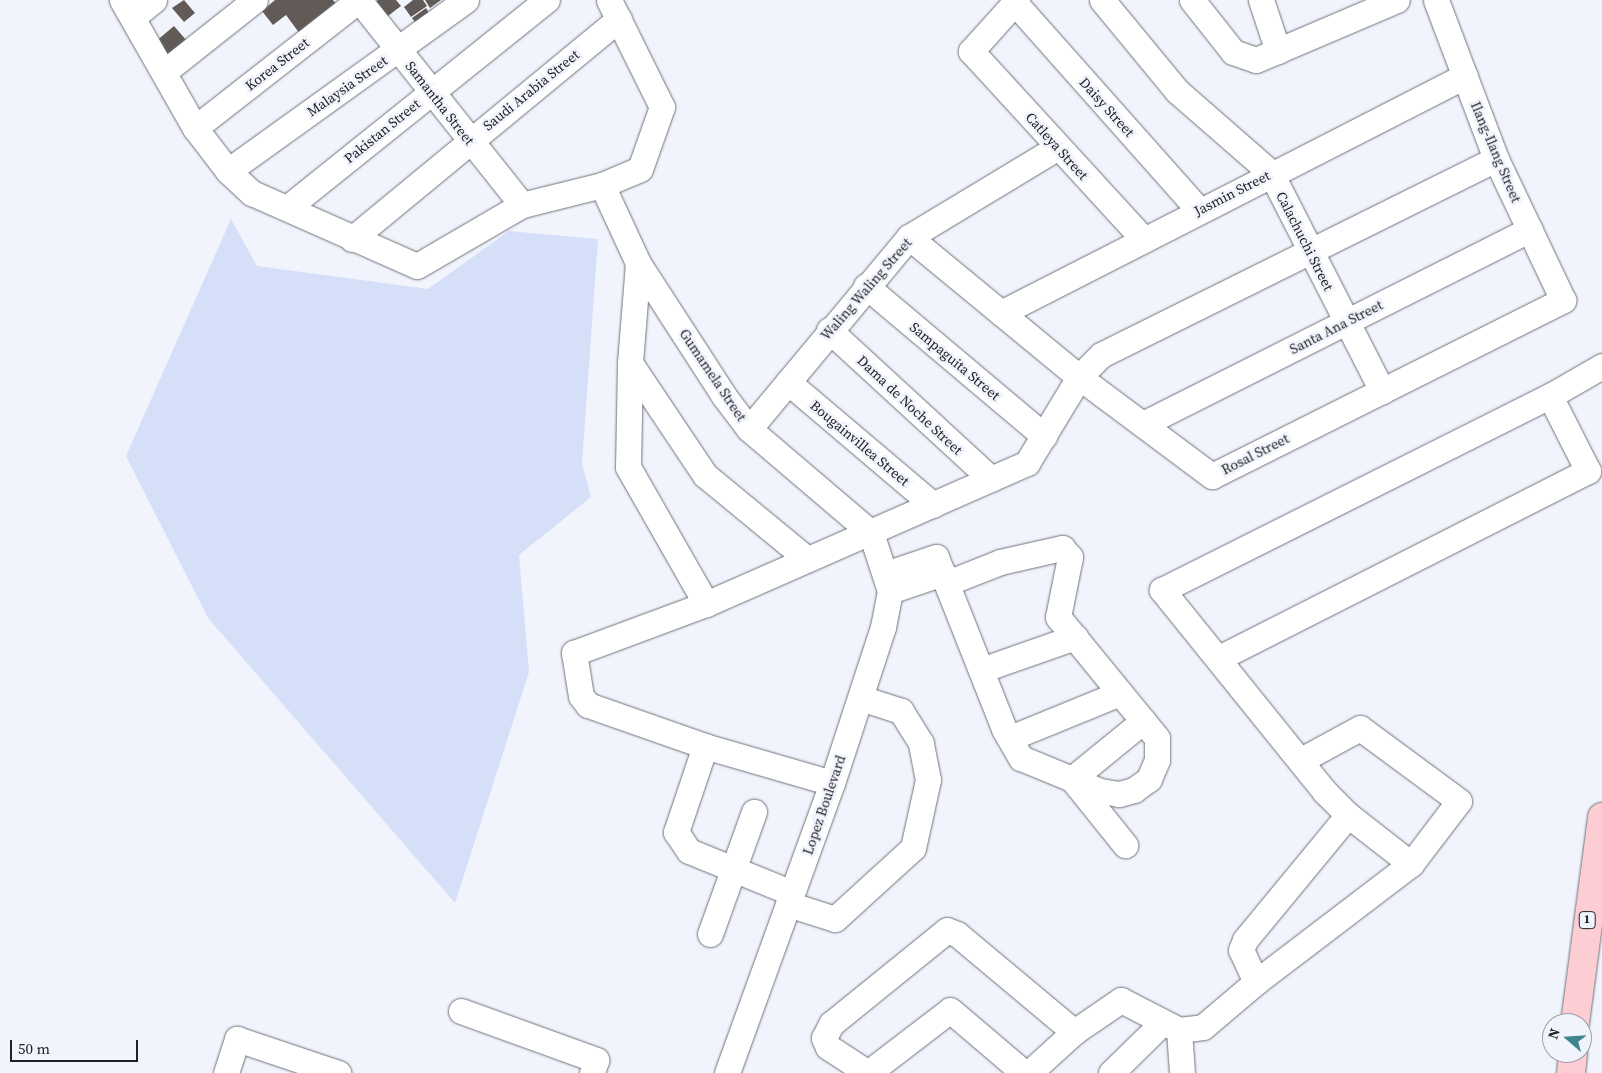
<!DOCTYPE html>
<html>
<head>
<meta charset="utf-8">
<style>
  body { margin:0 }
  #map { position:relative; width:1602px; height:1073px; overflow:hidden; background:#f1f4fd; font-family:"Source Serif 4",serif }
  div>[style] { position:absolute }
  .green>* { inset:0; background:#d5dff8 }
  .building>* { inset:0; background:#625a56 }
  .roads { filter:drop-shadow(0 0 1px #6f7279) drop-shadow(0 0 1px #6f7279) }
  .minor>* { height:25px; margin:-12.5px; padding:0 12.5px; transform-origin:12.5px; border-radius:12.5px; background:#fff }
  .major>* { height:28px; margin:-14px; padding:0 14px; transform-origin:14px; border-radius:14px; background:#fccdd2 }
  span { translate:-50% -50%; white-space:nowrap; text-align:center; line-height:1.15; -webkit-text-stroke:5px #f1f4fd; paint-order:stroke }
  .shield-label span { padding:1px 4px; background:#f1f4fd; border:1px solid; border-radius:4px; -webkit-text-stroke-width:0 }
  .shield-label { font-size:12px; color:#212225; font-weight:700 }
  .street-label { font-size:14px; color:#212225 }
  .north { position:absolute; left:1542px; top:1013px; width:50px; height:50px; box-sizing:border-box; background:#f1f4fd; border:1px solid #9ea0a7; border-radius:50%; rotate:289deg; font-size:14px; font-weight:700; line-height:20px; text-align:center; color:#212225 }
  .north::after { content:''; display:block; margin:auto; width:18px; height:22px; background:#3e868b; clip-path:polygon(50% 0,100% 100%,50% 72%,0 100%) }
  .scale { position:absolute; left:10px; top:1040px; width:128px; height:22px; box-sizing:border-box; border:2px solid #212225; border-top:0; padding-left:6px; font-size:15px; line-height:18px; white-space:nowrap; color:#212225; -webkit-text-stroke:4px #f1f4fd; paint-order:stroke }
</style>
</head>
<body>
<div id="map">
  <div class="green">
    <i style="clip-path:polygon(231px 219px,257px 266px,428px 289px,509px 231px,598px 239px,582px 464px,591px 497px,519px 555px,529px 672px,455px 903px,208px 618px,126px 456px)"></i>
  </div>
  <div class="building">
    <i style="clip-path:polygon(184px 0,195px 13px,184px 22px,172px 8px)"></i>
    <i style="clip-path:polygon(275px 0,333px 0,340px 9px,300px 34px,286px 15px,273px 25px,262px 11px)"></i>
    <i style="clip-path:polygon(378px 0,396px 0,401px 6px,384px 19px,373px 4px)"></i>
    <i style="clip-path:polygon(413px 0,423px 0,427px 6px,411px 17px,404px 7px)"></i>
    <i style="clip-path:polygon(425px 0,441px 0,430px 8px)"></i>
    <i style="clip-path:polygon(426px 8px,431px 16px,418px 26px,412px 18px)"></i>
    <i style="clip-path:polygon(174px 26px,187px 41px,167px 58px,155px 42px)"></i>
  </div>
  <div class="roads">
    <div class="minor">
      <i style="left:122px;top:0;width:147px;rotate:60.3deg"></i>
      <i style="left:195px;top:128px;width:54px;rotate:52.5deg"></i>
      <i style="left:228px;top:171px;width:33px;rotate:43deg"></i>
      <i style="left:252px;top:193px;width:180px;rotate:23.9deg"></i>
      <i style="left:417px;top:266px;width:121px;rotate:-30.2deg"></i>
      <i style="left:522px;top:205px;width:82px;rotate:-14deg"></i>
      <i style="left:602px;top:185px;width:41px;rotate:-22.8deg"></i>
      <i style="left:640px;top:169px;width:66px;rotate:-70.5deg"></i>
      <i style="left:662px;top:107px;width:119px;rotate:-116.4deg"></i>
      <i style="left:1017px;top:0;width:69px;rotate:132deg"></i>
      <i style="left:971px;top:51px;width:255px;rotate:47.5deg"></i>
      <i style="left:1102px;top:0;width:118px;rotate:50.5deg"></i>
      <i style="left:1177px;top:91px;width:125px;rotate:41.1deg"></i>
      <i style="left:1271px;top:173px;width:245px;rotate:63deg"></i>
      <i style="left:1192px;top:0;width:66px;rotate:51.7deg"></i>
      <i style="left:1233px;top:52px;width:24px;rotate:19deg"></i>
      <i style="left:1256px;top:60px;width:153px;rotate:-23.1deg"></i>
      <i style="left:1261px;top:0;width:54px;rotate:71.6deg"></i>
      <i style="left:1015px;top:3px;width:277px;rotate:48.4deg"></i>
      <i style="left:133px;top:17px;width:27px;rotate:-39deg"></i>
      <i style="left:164px;top:72px;width:116px;rotate:-38.4deg"></i>
      <i style="left:195px;top:128px;width:208px;rotate:-38deg"></i>
      <i style="left:359px;top:0;width:262px;rotate:51.5deg"></i>
      <i style="left:228px;top:171px;width:293px;rotate:-35.7deg"></i>
      <i style="left:602px;top:185px;width:86px;rotate:65.2deg"></i>
      <i style="left:638px;top:263px;width:158px;rotate:57.1deg"></i>
      <i style="left:724px;top:396px;width:41px;rotate:52.9deg"></i>
      <i style="left:749px;top:429px;width:160px;rotate:40.4deg"></i>
      <i style="left:871px;top:533px;width:61px;rotate:71.9deg"></i>
      <i style="left:890px;top:591px;width:37px;rotate:101deg"></i>
      <i style="left:883px;top:627px;width:164px;rotate:108.1deg"></i>
      <i style="left:832px;top:783px;width:308px;rotate:109.9deg"></i>
      <i style="left:287px;top:208px;width:333px;rotate:-38.7deg"></i>
      <i style="left:909px;top:237px;width:220px;rotate:39.5deg"></i>
      <i style="left:1079px;top:377px;width:166px;rotate:36.7deg"></i>
      <i style="left:1212px;top:476px;width:393px;rotate:-26.6deg"></i>
      <i style="left:1563px;top:300px;width:156px;rotate:-115.4deg"></i>
      <i style="left:1496px;top:159px;width:170px;rotate:-110.7deg"></i>
      <i style="left:352px;top:239px;width:346px;rotate:-39.5deg"></i>
      <i style="left:638px;top:263px;width:100px;rotate:94.6deg"></i>
      <i style="left:630px;top:363px;width:104px;rotate:91.1deg"></i>
      <i style="left:628px;top:467px;width:158px;rotate:60.3deg"></i>
      <i style="left:866px;top:286px;width:233px;rotate:40.1deg"></i>
      <i style="left:1001px;top:313px;width:521px;rotate:-27.06deg"></i>
      <i style="left:829px;top:330px;width:220px;rotate:42.6deg"></i>
      <i style="left:630px;top:363px;width:135px;rotate:56.2deg"></i>
      <i style="left:705px;top:475px;width:132px;rotate:39.5deg"></i>
      <i style="left:788px;top:382px;width:190px;rotate:40.3deg"></i>
      <i style="left:1143px;top:424px;width:433px;rotate:-26.7deg"></i>
      <i style="left:749px;top:429px;width:250px;rotate:-50.2deg"></i>
      <i style="left:909px;top:237px;width:174px;rotate:-31.1deg"></i>
      <i style="left:885px;top:574px;width:54px;rotate:-18.4deg"></i>
      <i style="left:936px;top:557px;width:185px;rotate:68.4deg"></i>
      <i style="left:1004px;top:729px;width:34px;rotate:60deg"></i>
      <i style="left:1021px;top:758px;width:55px;rotate:22.4deg"></i>
      <i style="left:1072px;top:779px;width:92px;rotate:-39.2deg"></i>
      <i style="left:947px;top:583px;width:57px;rotate:-21.6deg"></i>
      <i style="left:1000px;top:562px;width:64px;rotate:-12.7deg"></i>
      <i style="left:1062px;top:548px;width:12px;rotate:48deg"></i>
      <i style="left:1070px;top:557px;width:61px;rotate:101.3deg"></i>
      <i style="left:1058px;top:617px;width:156px;rotate:50.7deg"></i>
      <i style="left:1157px;top:738px;width:22px;rotate:90deg"></i>
      <i style="left:1157px;top:760px;width:21px;rotate:113deg"></i>
      <i style="left:1149px;top:779px;width:19px;rotate:144deg"></i>
      <i style="left:1134px;top:790px;width:16px;rotate:165deg"></i>
      <i style="left:1119px;top:794px;width:19px;rotate:-171deg"></i>
      <i style="left:1100px;top:791px;width:30px;rotate:-157deg"></i>
      <i style="left:1072px;top:779px;width:85px;rotate:51.2deg"></i>
      <i style="left:890px;top:591px;width:56px;rotate:-18.8deg"></i>
      <i style="left:1219px;top:658px;width:414px;rotate:-26.9deg"></i>
      <i style="left:1588px;top:471px;width:84px;rotate:-116.9deg"></i>
      <i style="left:981px;top:670px;width:100px;rotate:-19.3deg"></i>
      <i style="left:1010px;top:738px;width:119px;rotate:-22.2deg"></i>
      <i style="left:705px;top:746px;width:91px;rotate:108.6deg"></i>
      <i style="left:676px;top:832px;width:23px;rotate:56deg"></i>
      <i style="left:689px;top:851px;width:111px;rotate:22.2deg"></i>
      <i style="left:832px;top:783px;width:132px;rotate:-163.8deg"></i>
      <i style="left:705px;top:746px;width:124px;rotate:-160.7deg"></i>
      <i style="left:588px;top:705px;width:11px;rotate:-128deg"></i>
      <i style="left:581px;top:696px;width:44px;rotate:-99.2deg"></i>
      <i style="left:574px;top:653px;width:141px;rotate:-20.4deg"></i>
      <i style="left:706px;top:604px;width:351px;rotate:-23.7deg"></i>
      <i style="left:1027px;top:463px;width:100px;rotate:-58.8deg"></i>
      <i style="left:1079px;top:377px;width:31px;rotate:-45deg"></i>
      <i style="left:1101px;top:355px;width:441px;rotate:-26.4deg"></i>
      <i style="left:1411px;top:864px;width:80px;rotate:-142.1deg"></i>
      <i style="left:1348px;top:815px;width:33px;rotate:-135deg"></i>
      <i style="left:1325px;top:792px;width:260px;rotate:-128.9deg"></i>
      <i style="left:1162px;top:590px;width:434px;rotate:-26.6deg"></i>
      <i style="left:1550px;top:396px;width:60px;rotate:-30deg"></i>
      <i style="left:788px;top:904px;width:49px;rotate:17.7deg"></i>
      <i style="left:835px;top:919px;width:105px;rotate:-42.3deg"></i>
      <i style="left:913px;top:848px;width:70px;rotate:-77.6deg"></i>
      <i style="left:928px;top:780px;width:38px;rotate:-101deg"></i>
      <i style="left:921px;top:743px;width:38px;rotate:-122deg"></i>
      <i style="left:901px;top:711px;width:42px;rotate:-162deg"></i>
      <i style="left:710px;top:934px;width:130px;rotate:-70.2deg"></i>
      <i style="left:1256px;top:982px;width:35px;rotate:-115deg"></i>
      <i style="left:1241px;top:950px;width:11px;rotate:-68deg"></i>
      <i style="left:1245px;top:940px;width:162px;rotate:-50.5deg"></i>
      <i style="left:461px;top:1011px;width:144px;rotate:19.9deg"></i>
      <i style="left:596px;top:1060px;width:14px;rotate:107deg"></i>
      <i style="left:1179px;top:1030px;width:43px;rotate:86deg"></i>
      <i style="left:226px;top:1073px;width:36px;rotate:-72deg"></i>
      <i style="left:237px;top:1039px;width:107px;rotate:18.6deg"></i>
      <i style="left:868px;top:1073px;width:48px;rotate:-147deg"></i>
      <i style="left:828px;top:1047px;width:10px;rotate:-114deg"></i>
      <i style="left:824px;top:1038px;width:16px;rotate:-63deg"></i>
      <i style="left:831px;top:1024px;width:149px;rotate:-39deg"></i>
      <i style="left:947px;top:930px;width:11px;rotate:22deg"></i>
      <i style="left:957px;top:934px;width:153px;rotate:39.9deg"></i>
      <i style="left:868px;top:1073px;width:103px;rotate:-37.5deg"></i>
      <i style="left:950px;top:1010px;width:97px;rotate:40.4deg"></i>
      <i style="left:1029px;top:1073px;width:61px;rotate:-42.3deg"></i>
      <i style="left:1074px;top:1032px;width:57px;rotate:-34.2deg"></i>
      <i style="left:1121px;top:1000px;width:65px;rotate:27.3deg"></i>
      <i style="left:1179px;top:1030px;width:24px;rotate:-7deg"></i>
      <i style="left:1203px;top:1027px;width:70px;rotate:-40.3deg"></i>
      <i style="left:1256px;top:982px;width:195px;rotate:-37.3deg"></i>
      <i style="left:1411px;top:864px;width:79px;rotate:-52.7deg"></i>
      <i style="left:1459px;top:801px;width:123px;rotate:-143.6deg"></i>
      <i style="left:1360px;top:728px;width:67px;rotate:151.5deg"></i>
      <i style="left:1111px;top:1073px;width:73px;rotate:-44.4deg"></i>
    </div>
    <div class="major">
      <i style="left:1575px;top:1023px;width:208px;rotate:-82.5deg"></i>
      <i style="left:1571px;top:1073px;width:20px;rotate:-84deg"></i>
    </div>
  </div>
  <div class="shield-label">
    <span style="left:1587px;top:920px">1</span>
  </div>
  <div class="street-label">
    <span style="left:277px;top:64px;rotate:-38deg">Korea Street</span>
    <span style="left:347px;top:86px;rotate:-35deg">Malaysia Street</span>
    <span style="left:531px;top:90px;rotate:-39deg">Saudi Arabia Street</span>
    <span style="left:440px;top:103px;rotate:52deg">Samantha Street</span>
    <span style="left:1107px;top:107px;rotate:48deg">Daisy Street</span>
    <span style="left:382px;top:131px;rotate:-39deg">Pakistan Street</span>
    <span style="left:1057px;top:146px;rotate:48deg">Catleya Street</span>
    <span style="left:1496px;top:152px;rotate:67deg">Ilang-Ilang Street</span>
    <span style="left:1232px;top:193px;rotate:-27deg">Jasmin Street</span>
    <span style="left:1305px;top:241px;rotate:63deg">Calachuchi Street</span>
    <span style="left:866px;top:289px;rotate:-49deg">Waling Waling Street</span>
    <span style="left:1336px;top:327px;rotate:-27deg">Santa Ana Street</span>
    <span style="left:955px;top:361px;rotate:40deg">Sampaguita Street</span>
    <span style="left:713px;top:375px;rotate:56deg">Gumamela Street</span>
    <span style="left:910px;top:405px;rotate:43deg">Dama de Noche Street</span>
    <span style="left:860px;top:443px;rotate:40deg">Bougainvillea Street</span>
    <span style="left:1255px;top:454px;rotate:-27deg">Rosal Street</span>
    <span style="left:824px;top:805px;rotate:-71deg">Lopez Boulevard</span>
  </div>
  <div class="north">N</div>
  <div class="scale">50 m</div>
</div>
</body>
</html>
